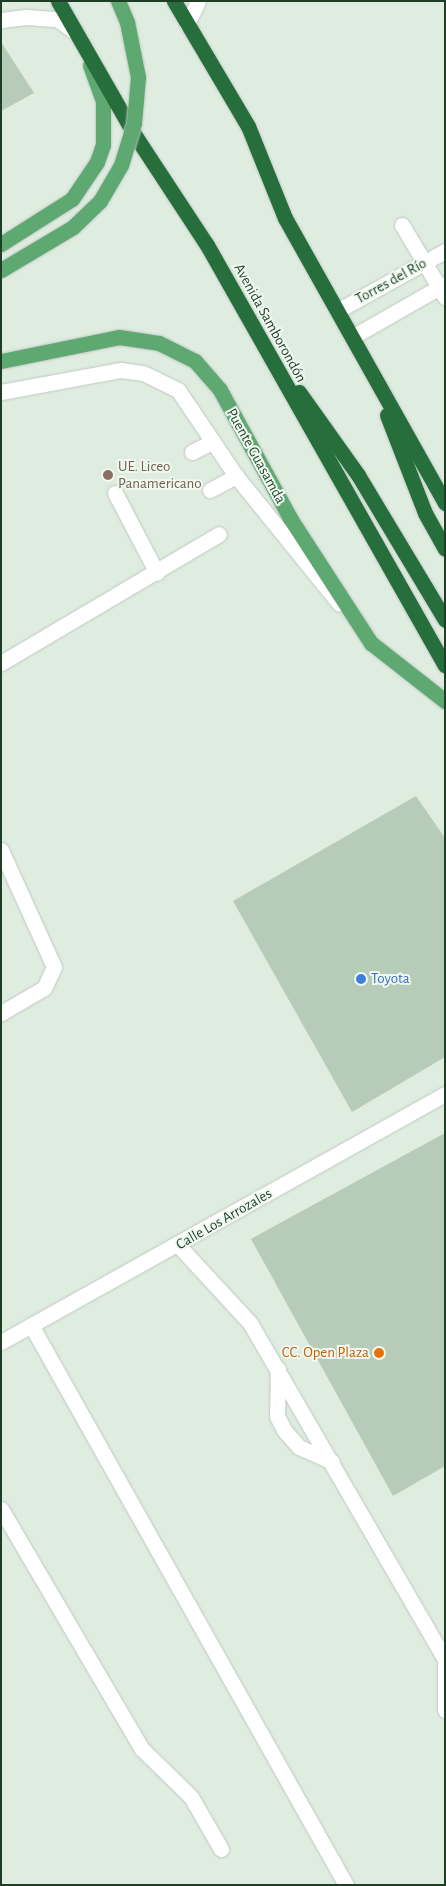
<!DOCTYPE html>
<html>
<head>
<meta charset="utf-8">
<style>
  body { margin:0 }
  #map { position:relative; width:446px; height:1886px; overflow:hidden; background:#dfece0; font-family:"Alegreya Sans",sans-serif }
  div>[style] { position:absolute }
  .building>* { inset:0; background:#b7cbb9 }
  .roads { filter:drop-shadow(0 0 1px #c0c9c2) drop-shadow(0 0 1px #c0c9c2) }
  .minor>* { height:15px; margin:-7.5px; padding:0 7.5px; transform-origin:7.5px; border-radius:7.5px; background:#fff }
  .major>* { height:15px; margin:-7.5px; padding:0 7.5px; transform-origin:7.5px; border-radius:7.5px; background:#5ea871 }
  .highway>* { height:15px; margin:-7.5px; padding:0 7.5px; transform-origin:7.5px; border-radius:7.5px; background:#266e3c }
  .bridges { filter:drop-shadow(0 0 1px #c0c9c2) drop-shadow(0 0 1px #c0c9c2) }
  .major-bridge>* { height:15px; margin:-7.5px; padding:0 7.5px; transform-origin:7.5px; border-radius:7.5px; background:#5ea871 }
  .dots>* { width:14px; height:14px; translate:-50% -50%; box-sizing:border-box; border:2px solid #f0f9f0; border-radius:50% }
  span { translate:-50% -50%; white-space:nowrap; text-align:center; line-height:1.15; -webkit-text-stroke:4px #f0f9f0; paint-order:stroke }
  .street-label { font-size:15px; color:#1e3f26 }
  .education-label { font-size:15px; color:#785e54 }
  .left { translate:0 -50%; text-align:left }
  .shop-label { font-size:15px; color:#366cbe }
  .food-label { font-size:15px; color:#c56008 }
  .right { translate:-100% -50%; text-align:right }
  .frame { position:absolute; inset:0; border:2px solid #1e3f26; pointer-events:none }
</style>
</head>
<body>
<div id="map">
  <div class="building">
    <i style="clip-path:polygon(1px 42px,34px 93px,1px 111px)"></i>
    <i style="clip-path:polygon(416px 796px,445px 838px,445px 1057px,352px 1112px,233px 901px)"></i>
    <i style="clip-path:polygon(445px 1133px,445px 1466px,393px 1496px,251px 1239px)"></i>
  </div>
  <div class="roads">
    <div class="minor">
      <i style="left:1px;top:20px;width:25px;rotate:-7deg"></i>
      <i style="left:26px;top:17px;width:31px;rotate:4deg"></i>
      <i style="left:57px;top:19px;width:22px;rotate:36deg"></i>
      <i style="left:187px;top:24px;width:25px;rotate:-64deg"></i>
      <i style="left:402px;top:225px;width:84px;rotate:59.2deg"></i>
      <i style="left:337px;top:311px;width:124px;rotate:-29.1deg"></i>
      <i style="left:352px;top:337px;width:107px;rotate:-29.7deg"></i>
      <i style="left:1px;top:392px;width:122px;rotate:-10.4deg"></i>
      <i style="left:121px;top:370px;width:22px;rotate:8deg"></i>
      <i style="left:143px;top:373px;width:39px;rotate:26deg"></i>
      <i style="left:178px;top:390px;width:104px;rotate:56deg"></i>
      <i style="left:236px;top:476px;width:164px;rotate:51deg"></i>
      <i style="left:192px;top:452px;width:22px;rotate:-27deg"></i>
      <i style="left:210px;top:490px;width:30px;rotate:-28deg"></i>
      <i style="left:115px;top:493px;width:90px;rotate:62.3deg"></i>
      <i style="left:1px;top:663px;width:253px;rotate:-30.6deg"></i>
      <i style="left:1px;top:850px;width:128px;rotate:65.6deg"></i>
      <i style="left:54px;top:967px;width:23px;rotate:115deg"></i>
      <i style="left:44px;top:988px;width:50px;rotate:149.8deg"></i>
      <i style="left:178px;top:1245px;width:106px;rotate:47.3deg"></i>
      <i style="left:250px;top:1323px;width:388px;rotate:59.9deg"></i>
      <i style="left:31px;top:1325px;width:643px;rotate:60.64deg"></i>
      <i style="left:1px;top:1342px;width:509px;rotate:-29.19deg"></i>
      <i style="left:278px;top:1369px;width:47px;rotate:91.2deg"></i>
      <i style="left:277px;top:1416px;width:16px;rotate:63deg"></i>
      <i style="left:284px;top:1430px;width:23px;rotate:49deg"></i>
      <i style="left:299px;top:1447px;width:36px;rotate:24deg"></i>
      <i style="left:1px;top:1509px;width:277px;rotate:59.6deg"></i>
      <i style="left:141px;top:1748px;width:70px;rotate:44.4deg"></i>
      <i style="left:191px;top:1797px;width:60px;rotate:60deg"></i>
      <i style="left:445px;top:1658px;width:52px;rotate:90deg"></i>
    </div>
    <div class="major">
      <i style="left:1px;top:244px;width:84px;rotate:-32.4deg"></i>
      <i style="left:72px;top:199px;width:45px;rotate:-56deg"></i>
      <i style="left:97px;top:162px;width:18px;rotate:-71deg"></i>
      <i style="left:103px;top:145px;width:44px;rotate:-90deg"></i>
      <i style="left:103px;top:101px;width:38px;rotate:-110deg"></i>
      <i style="left:1px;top:361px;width:120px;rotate:-11.5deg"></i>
      <i style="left:119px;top:337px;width:40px;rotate:8.5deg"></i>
      <i style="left:159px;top:343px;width:40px;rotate:26.6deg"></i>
      <i style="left:195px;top:361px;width:38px;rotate:49deg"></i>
      <i style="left:220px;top:390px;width:146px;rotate:61.3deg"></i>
      <i style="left:290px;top:518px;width:149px;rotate:57.1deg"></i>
      <i style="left:371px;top:643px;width:94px;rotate:38.1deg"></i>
    </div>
    <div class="highway">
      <i style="left:58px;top:1px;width:157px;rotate:60.2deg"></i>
      <i style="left:136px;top:137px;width:129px;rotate:56.7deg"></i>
      <i style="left:207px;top:245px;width:483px;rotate:60.5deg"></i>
      <i style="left:174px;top:1px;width:145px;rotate:59.4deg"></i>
      <i style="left:248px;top:126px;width:99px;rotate:68.1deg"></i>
      <i style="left:285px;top:218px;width:327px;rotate:60.7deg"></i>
      <i style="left:299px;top:392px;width:102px;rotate:54.6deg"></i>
      <i style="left:358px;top:475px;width:169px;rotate:59deg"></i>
      <i style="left:387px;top:415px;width:105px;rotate:68.8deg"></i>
      <i style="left:425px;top:513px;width:41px;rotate:60.9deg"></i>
    </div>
  </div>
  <div class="bridges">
    <div class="major-bridge">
      <i style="left:1px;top:270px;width:84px;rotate:-30.8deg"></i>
      <i style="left:73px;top:227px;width:37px;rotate:-44deg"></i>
      <i style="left:100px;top:201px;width:42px;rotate:-59.7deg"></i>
      <i style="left:121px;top:165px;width:44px;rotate:-72.8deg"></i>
      <i style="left:134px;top:123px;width:46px;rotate:-85deg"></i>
      <i style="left:138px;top:77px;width:56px;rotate:-101.3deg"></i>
      <i style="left:127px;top:22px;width:23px;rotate:-113deg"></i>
    </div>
  </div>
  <div class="dots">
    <i style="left:108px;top:475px;background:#8d6e63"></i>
    <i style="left:361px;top:979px;background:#3f7fe0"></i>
    <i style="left:379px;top:1353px;background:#e8710a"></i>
  </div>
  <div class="street-label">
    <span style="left:391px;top:281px;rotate:-29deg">Torres del Río</span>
    <span style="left:270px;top:323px;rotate:61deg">Avenida Samborondón</span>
    <span style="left:256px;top:456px;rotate:61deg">Puente Guasamda</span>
    <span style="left:224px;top:1219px;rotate:-30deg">Calle Los Arrozales</span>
  </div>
  <div class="education-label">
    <span class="left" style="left:118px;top:475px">UE. Liceo<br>Panamericano</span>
  </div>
  <div class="shop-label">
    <span class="left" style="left:371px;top:979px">Toyota</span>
  </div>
  <div class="food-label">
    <span class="right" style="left:369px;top:1353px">CC. Open Plaza</span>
  </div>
  <div class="frame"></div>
</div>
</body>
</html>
